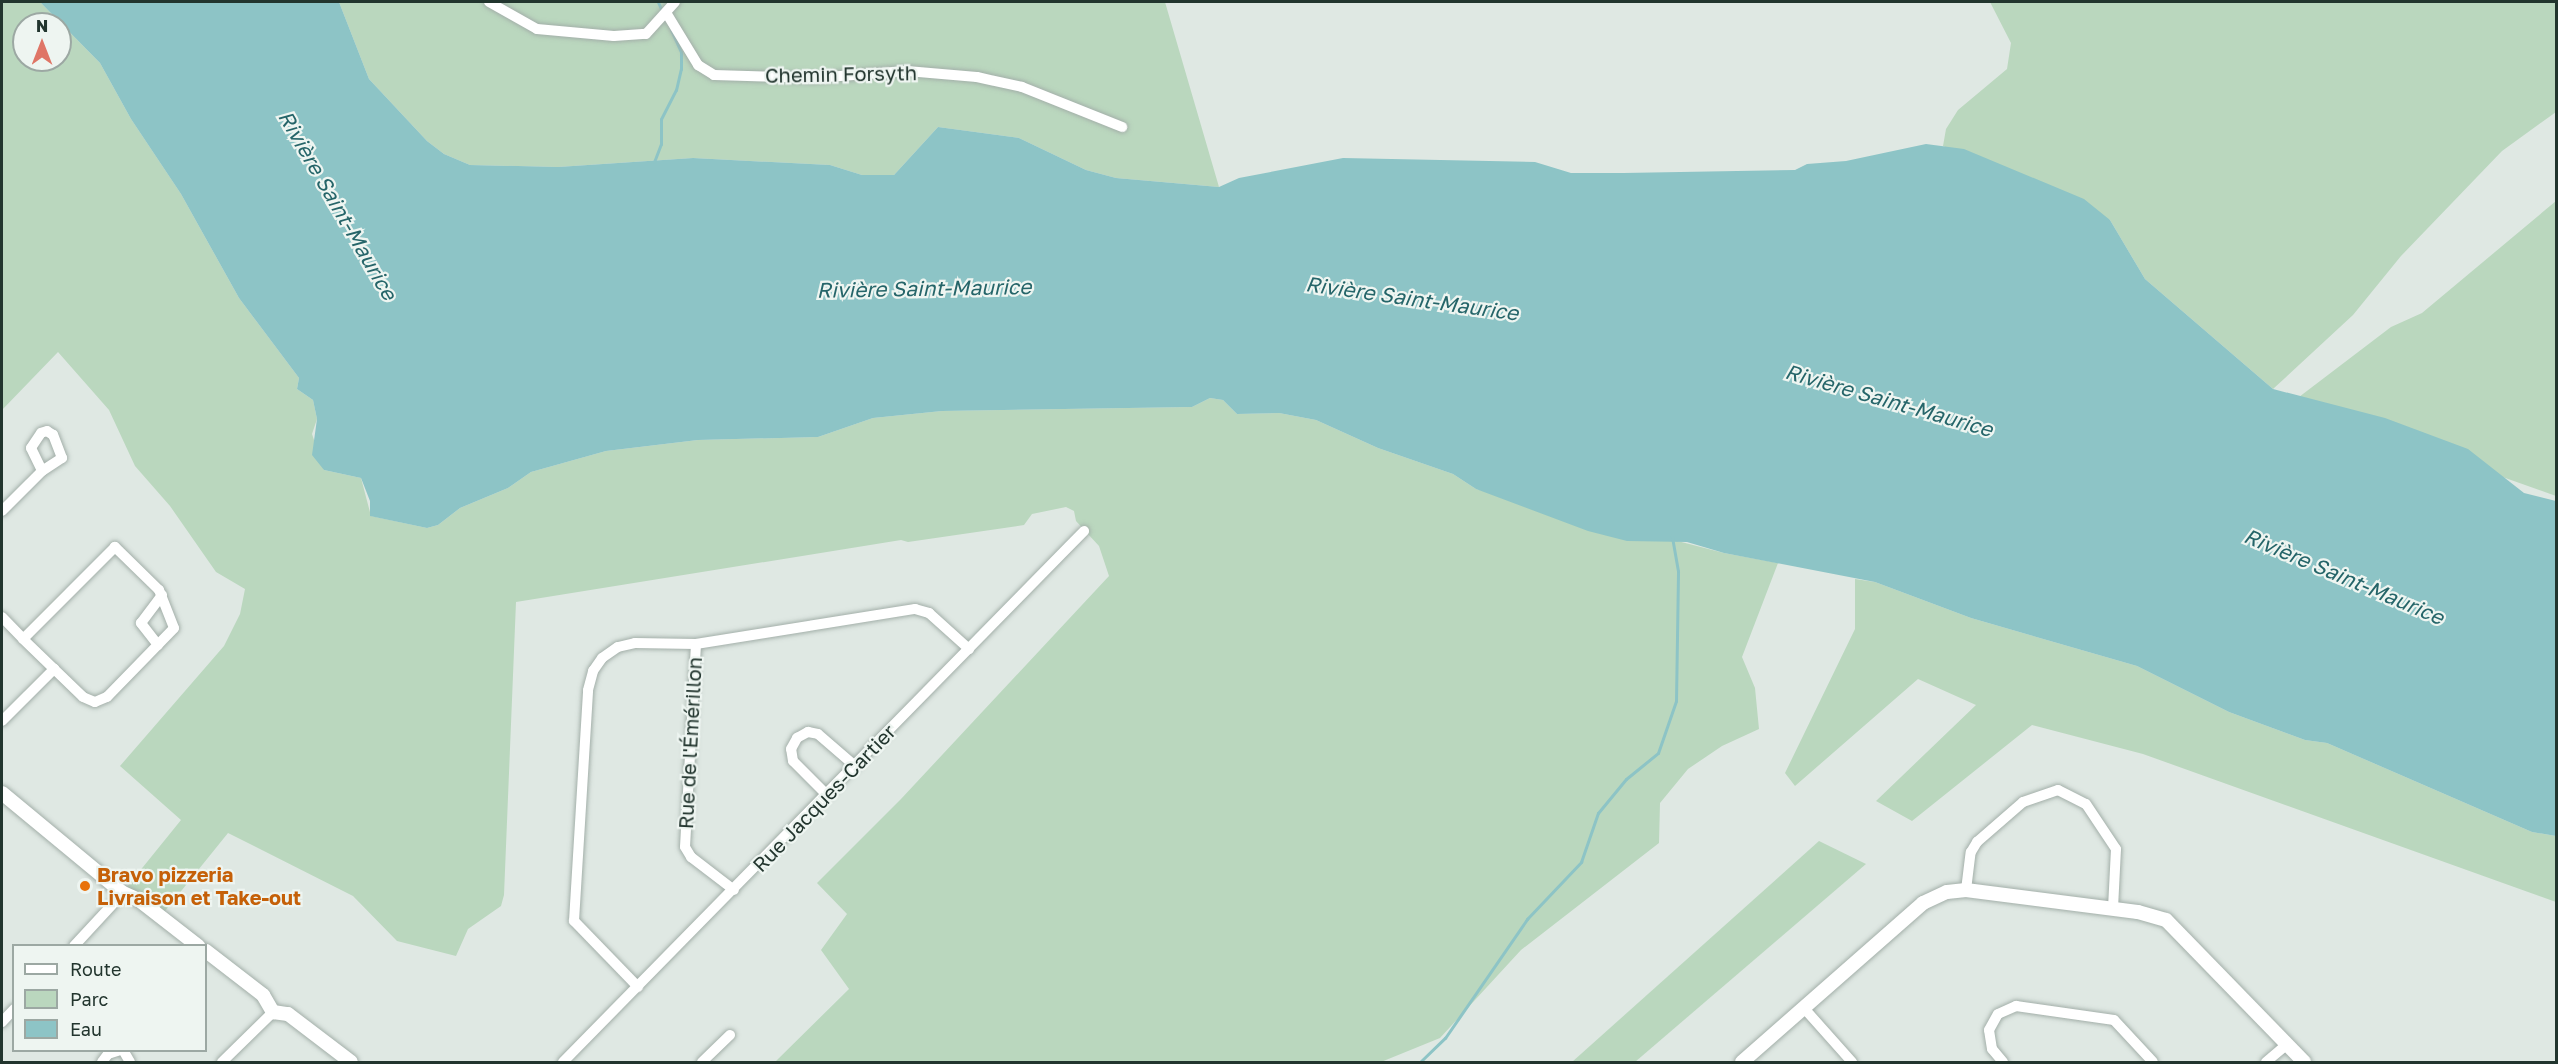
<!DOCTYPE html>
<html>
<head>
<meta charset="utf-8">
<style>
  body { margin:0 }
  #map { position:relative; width:2558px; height:1064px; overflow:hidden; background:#dfe8e3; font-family:"Golos Text",sans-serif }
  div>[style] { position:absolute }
  .green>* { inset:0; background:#bad7be }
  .water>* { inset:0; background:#8dc4c6 }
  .stream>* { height:3px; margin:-1.5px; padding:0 1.5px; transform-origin:1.5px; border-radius:1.5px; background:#8dc4c6 }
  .roads { filter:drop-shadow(0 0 2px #a3afa9) drop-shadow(0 0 2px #a3afa9) }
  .street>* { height:10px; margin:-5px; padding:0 5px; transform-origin:5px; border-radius:5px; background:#fff }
  .secondary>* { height:14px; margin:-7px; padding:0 7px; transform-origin:7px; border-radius:7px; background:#fff }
  .dots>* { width:16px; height:16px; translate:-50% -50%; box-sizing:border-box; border:3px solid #eef5f1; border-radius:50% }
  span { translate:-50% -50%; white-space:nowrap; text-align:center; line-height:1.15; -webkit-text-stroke:4.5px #eef5f1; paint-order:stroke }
  .street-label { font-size:20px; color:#22352e }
  .food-label { font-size:20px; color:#c56008; font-weight:700 }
  .left { translate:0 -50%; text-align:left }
  .water-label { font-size:21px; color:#256569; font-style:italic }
  .frame { position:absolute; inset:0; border:3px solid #22352e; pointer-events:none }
  .legend { position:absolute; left:12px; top:944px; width:195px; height:108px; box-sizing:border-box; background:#eef5f1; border:2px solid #9ca8a3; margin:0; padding:8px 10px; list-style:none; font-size:18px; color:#22352e }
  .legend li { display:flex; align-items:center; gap:12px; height:30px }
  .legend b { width:30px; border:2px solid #9ca8a3 }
  .north { position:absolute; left:12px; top:12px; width:60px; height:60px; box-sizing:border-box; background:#eef5f1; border:2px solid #9ca8a3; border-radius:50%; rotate:0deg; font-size:16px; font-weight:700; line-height:24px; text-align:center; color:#22352e }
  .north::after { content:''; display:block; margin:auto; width:21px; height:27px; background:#df7566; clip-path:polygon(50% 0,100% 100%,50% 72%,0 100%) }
</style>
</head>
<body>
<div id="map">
  <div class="green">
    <i style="clip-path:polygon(evenodd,2px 2px,40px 2px,100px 63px,131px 119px,181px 194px,239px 298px,299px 378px,297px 389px,313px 400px,317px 419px,312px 434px,324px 470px,361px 478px,371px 516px,427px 528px,438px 525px,460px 508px,508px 488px,531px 472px,606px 451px,698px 440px,818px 437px,873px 418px,942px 411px,1192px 407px,1210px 398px,1223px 400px,1237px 414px,1279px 413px,1316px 420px,1378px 448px,1453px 474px,1476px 489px,1724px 553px,1778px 563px,1742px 657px,1755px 688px,1759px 729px,1722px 746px,1688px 769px,1660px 803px,1659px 843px,1521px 950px,1440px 1038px,1381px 1062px,775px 1062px,849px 989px,821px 950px,847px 914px,817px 883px,901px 799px,1109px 576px,1099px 546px,1076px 521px,1074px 511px,1066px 507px,1032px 514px,1024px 525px,908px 542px,901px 540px,516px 602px,504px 895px,501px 906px,468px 929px,456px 956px,397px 941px,353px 896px,228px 833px,161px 916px,126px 888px,181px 820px,120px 766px,224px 646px,240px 614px,245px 589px,216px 572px,170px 506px,135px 466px,109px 410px,58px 352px,2px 410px,2px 2px,24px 24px,60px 24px,60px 60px,24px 60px,24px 24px)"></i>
    <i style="clip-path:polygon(339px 2px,1165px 2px,1219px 187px,1116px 178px,1086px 170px,1019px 138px,938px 127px,894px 175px,862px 175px,830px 165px,693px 158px,558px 167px,470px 165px,444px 154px,427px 141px,369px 79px)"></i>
    <i style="clip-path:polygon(1990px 2px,2556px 2px,2556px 112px,2502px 151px,2401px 256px,2353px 315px,2273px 389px,2145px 279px,2110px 220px,1943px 146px,1946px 129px,1958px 110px,2007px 69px,2011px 43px)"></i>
    <i style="clip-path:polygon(2556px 201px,2556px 496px,2449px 458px,2299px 397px,2391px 327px,2422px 313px)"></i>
    <i style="clip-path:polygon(1855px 579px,1875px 582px,1971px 618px,2137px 666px,2229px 712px,2305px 740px,2327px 743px,2532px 832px,2556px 836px,2556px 902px,2143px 754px,2032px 725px,1912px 821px,1876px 801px,1976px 705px,1918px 679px,1795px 786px,1785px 773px,1855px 629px)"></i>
    <i style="clip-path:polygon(1819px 841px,1866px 864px,1635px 1062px,1572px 1062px)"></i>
  </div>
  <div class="water">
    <i style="clip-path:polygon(40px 2px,339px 2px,369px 79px,427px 141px,444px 154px,470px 165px,558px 167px,693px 158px,830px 165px,862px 175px,894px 175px,938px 127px,1019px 138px,1086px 170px,1116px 178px,1219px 187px,1239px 178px,1343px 158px,1535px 162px,1571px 173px,1623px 173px,1795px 170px,1807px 164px,1846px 161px,1926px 144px,1964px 149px,2084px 199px,2110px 220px,2145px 279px,2273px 389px,2385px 418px,2468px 449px,2524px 493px,2556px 501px,2556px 836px,2532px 832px,2327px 743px,2305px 740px,2229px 712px,2137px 666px,1971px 618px,1875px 582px,1724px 553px,1687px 542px,1627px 541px,1588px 531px,1476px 489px,1453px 474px,1378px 448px,1316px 420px,1279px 413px,1237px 414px,1223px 400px,1210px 398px,1192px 407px,942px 411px,873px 418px,818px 437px,698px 440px,606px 451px,531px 472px,508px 488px,460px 508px,438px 525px,427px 528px,370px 516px,370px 501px,361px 478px,324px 470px,312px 455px,317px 419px,313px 400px,297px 389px,299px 378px,239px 298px,181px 194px,131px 119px,100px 63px)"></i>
  </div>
  <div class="stream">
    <i style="left:658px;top:2px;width:10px;rotate:66deg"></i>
    <i style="left:654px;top:162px;width:19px;rotate:-69deg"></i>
    <i style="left:661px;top:144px;width:25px;rotate:-90deg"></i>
    <i style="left:661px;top:119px;width:33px;rotate:-63deg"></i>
    <i style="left:676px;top:90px;width:22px;rotate:-77deg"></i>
    <i style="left:681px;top:69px;width:17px;rotate:-90deg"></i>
    <i style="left:681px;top:52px;width:24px;rotate:-114deg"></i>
    <i style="left:1420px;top:1062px;width:35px;rotate:-44deg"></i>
    <i style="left:1445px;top:1038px;width:145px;rotate:-55.4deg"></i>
    <i style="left:1527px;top:919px;width:79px;rotate:-46.5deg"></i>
    <i style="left:1581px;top:862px;width:52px;rotate:-70.9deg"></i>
    <i style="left:1598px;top:813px;width:44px;rotate:-50.5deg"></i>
    <i style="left:1626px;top:779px;width:41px;rotate:-39.1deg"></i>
    <i style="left:1658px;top:753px;width:55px;rotate:-70.9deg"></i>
    <i style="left:1676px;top:701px;width:130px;rotate:-89.1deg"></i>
    <i style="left:1678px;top:571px;width:36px;rotate:-100deg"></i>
  </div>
  <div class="roads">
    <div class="street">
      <i style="left:489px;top:2px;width:55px;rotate:29.4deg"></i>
      <i style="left:537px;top:29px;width:77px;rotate:5.2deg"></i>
      <i style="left:614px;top:36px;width:32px;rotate:-4deg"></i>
      <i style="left:646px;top:34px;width:43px;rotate:-47.8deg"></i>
      <i style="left:667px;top:14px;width:60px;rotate:58.7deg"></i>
      <i style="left:698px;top:65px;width:19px;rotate:32deg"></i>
      <i style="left:714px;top:75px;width:100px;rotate:1.7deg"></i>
      <i style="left:814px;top:78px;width:93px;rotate:-4.3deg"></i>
      <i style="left:907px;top:71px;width:70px;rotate:4.9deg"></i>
      <i style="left:977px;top:77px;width:46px;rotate:12.5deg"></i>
      <i style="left:1022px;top:87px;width:108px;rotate:21.8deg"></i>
      <i style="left:2px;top:511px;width:57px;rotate:-45deg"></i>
      <i style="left:42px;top:471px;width:24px;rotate:-33deg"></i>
      <i style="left:62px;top:458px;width:25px;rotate:-111deg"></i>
      <i style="left:53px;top:435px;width:7px;rotate:-146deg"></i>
      <i style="left:47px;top:431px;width:6px;rotate:162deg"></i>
      <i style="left:41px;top:433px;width:18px;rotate:124deg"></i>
      <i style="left:31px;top:448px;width:25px;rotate:64deg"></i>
      <i style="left:2px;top:617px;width:30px;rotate:46deg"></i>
      <i style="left:23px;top:639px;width:83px;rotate:44deg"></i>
      <i style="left:83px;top:697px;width:13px;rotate:23deg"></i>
      <i style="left:95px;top:702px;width:13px;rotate:-23deg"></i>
      <i style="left:107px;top:697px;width:96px;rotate:-45.8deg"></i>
      <i style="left:174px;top:628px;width:41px;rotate:-111.5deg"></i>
      <i style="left:159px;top:590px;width:62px;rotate:-135.7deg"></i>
      <i style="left:115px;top:547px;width:130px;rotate:135deg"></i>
      <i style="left:696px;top:644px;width:203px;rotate:93.1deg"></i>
      <i style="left:685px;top:847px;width:12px;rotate:59deg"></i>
      <i style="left:691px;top:857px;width:54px;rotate:37.5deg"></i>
      <i style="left:158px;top:645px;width:28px;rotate:-128deg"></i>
      <i style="left:141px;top:623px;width:35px;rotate:-53deg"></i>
      <i style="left:2px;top:721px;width:74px;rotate:-45deg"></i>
      <i style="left:827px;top:795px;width:48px;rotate:-135deg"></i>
      <i style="left:793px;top:761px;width:12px;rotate:-99deg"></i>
      <i style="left:791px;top:749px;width:13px;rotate:-61deg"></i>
      <i style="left:797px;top:738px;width:13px;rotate:-29deg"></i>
      <i style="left:808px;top:732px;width:10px;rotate:11deg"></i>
      <i style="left:818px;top:734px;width:49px;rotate:40.9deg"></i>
      <i style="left:1966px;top:890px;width:38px;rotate:-83deg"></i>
      <i style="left:1971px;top:852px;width:12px;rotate:-59deg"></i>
      <i style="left:1977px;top:842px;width:61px;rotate:-41deg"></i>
      <i style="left:2023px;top:802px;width:37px;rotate:-19deg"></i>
      <i style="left:2058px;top:790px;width:31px;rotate:27deg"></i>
      <i style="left:2086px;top:804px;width:54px;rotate:56.3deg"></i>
      <i style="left:2116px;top:849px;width:60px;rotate:92.9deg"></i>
      <i style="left:74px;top:946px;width:72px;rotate:-47.2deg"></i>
      <i style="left:638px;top:987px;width:92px;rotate:-134.1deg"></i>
      <i style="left:574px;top:921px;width:231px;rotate:-86.5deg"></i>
      <i style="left:588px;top:690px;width:20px;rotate:-75deg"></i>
      <i style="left:593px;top:671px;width:16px;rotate:-55deg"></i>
      <i style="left:602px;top:658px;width:19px;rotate:-35deg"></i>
      <i style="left:618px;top:647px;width:17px;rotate:-13deg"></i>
      <i style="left:635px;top:643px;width:61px;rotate:0.9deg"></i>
      <i style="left:696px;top:644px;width:222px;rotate:-9.1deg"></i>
      <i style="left:915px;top:609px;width:15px;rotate:16deg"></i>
      <i style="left:929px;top:613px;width:54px;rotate:42deg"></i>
      <i style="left:1803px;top:1007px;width:74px;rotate:48.3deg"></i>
      <i style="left:2px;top:1022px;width:18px;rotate:-47deg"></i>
      <i style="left:123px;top:1050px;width:14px;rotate:60deg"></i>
      <i style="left:102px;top:1062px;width:10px;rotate:-53deg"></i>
      <i style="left:108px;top:1054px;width:13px;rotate:-18deg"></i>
      <i style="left:222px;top:1062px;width:71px;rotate:-44.4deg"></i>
      <i style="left:563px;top:1062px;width:744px;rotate:-45.54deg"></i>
      <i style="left:702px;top:1062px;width:39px;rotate:-44deg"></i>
      <i style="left:2003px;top:1062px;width:17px;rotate:-130deg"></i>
      <i style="left:1992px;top:1049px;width:19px;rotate:-99deg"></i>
      <i style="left:1989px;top:1030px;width:18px;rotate:-61deg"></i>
      <i style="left:1998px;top:1014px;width:20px;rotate:-24deg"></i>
      <i style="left:2016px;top:1006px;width:99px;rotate:8.1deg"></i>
      <i style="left:2114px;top:1020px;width:57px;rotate:47.1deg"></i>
      <i style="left:2266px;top:1062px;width:25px;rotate:-40deg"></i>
    </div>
    <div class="secondary">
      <i style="left:2px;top:793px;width:157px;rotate:39.6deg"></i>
      <i style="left:123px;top:893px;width:17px;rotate:24deg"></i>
      <i style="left:139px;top:900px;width:75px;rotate:37.9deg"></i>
      <i style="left:206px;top:951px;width:72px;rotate:37.7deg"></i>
      <i style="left:263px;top:995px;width:20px;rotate:60deg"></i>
      <i style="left:273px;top:1012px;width:15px;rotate:8deg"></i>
      <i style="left:288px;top:1014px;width:79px;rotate:37.3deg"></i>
      <i style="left:1742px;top:1062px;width:241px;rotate:-41.3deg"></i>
      <i style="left:1923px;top:903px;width:26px;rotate:-25deg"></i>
      <i style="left:1947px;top:892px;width:19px;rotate:-6deg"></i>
      <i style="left:1966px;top:890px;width:173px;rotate:7.3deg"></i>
      <i style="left:2138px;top:912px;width:29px;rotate:16deg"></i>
      <i style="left:2166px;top:920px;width:198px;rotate:45.8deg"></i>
    </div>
  </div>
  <div class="dots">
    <i style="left:85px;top:886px;background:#e8710a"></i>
  </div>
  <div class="street-label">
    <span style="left:841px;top:74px;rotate:-1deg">Chemin Forsyth</span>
    <span style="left:690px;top:743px;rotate:-87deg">Rue de l'Émérillon</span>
    <span style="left:824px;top:798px;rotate:-46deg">Rue Jacques-Cartier</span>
  </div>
  <div class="food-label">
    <span class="left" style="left:97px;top:886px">Bravo pizzeria<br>Livraison et Take-out</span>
  </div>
  <div class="water-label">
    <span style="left:338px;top:205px;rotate:60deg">Rivière Saint-Maurice</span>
    <span style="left:924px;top:288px;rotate:-1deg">Rivière Saint-Maurice</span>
    <span style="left:1412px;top:298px;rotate:8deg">Rivière Saint-Maurice</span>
    <span style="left:1889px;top:400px;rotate:16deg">Rivière Saint-Maurice</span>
    <span style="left:2344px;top:576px;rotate:23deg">Rivière Saint-Maurice</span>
  </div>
  <div class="frame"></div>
  <ul class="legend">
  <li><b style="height:8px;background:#fff"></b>Route</li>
  <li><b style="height:16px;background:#bad7be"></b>Parc</li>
  <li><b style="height:16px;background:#8dc4c6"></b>Eau</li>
  </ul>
  <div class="north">N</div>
</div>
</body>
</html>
